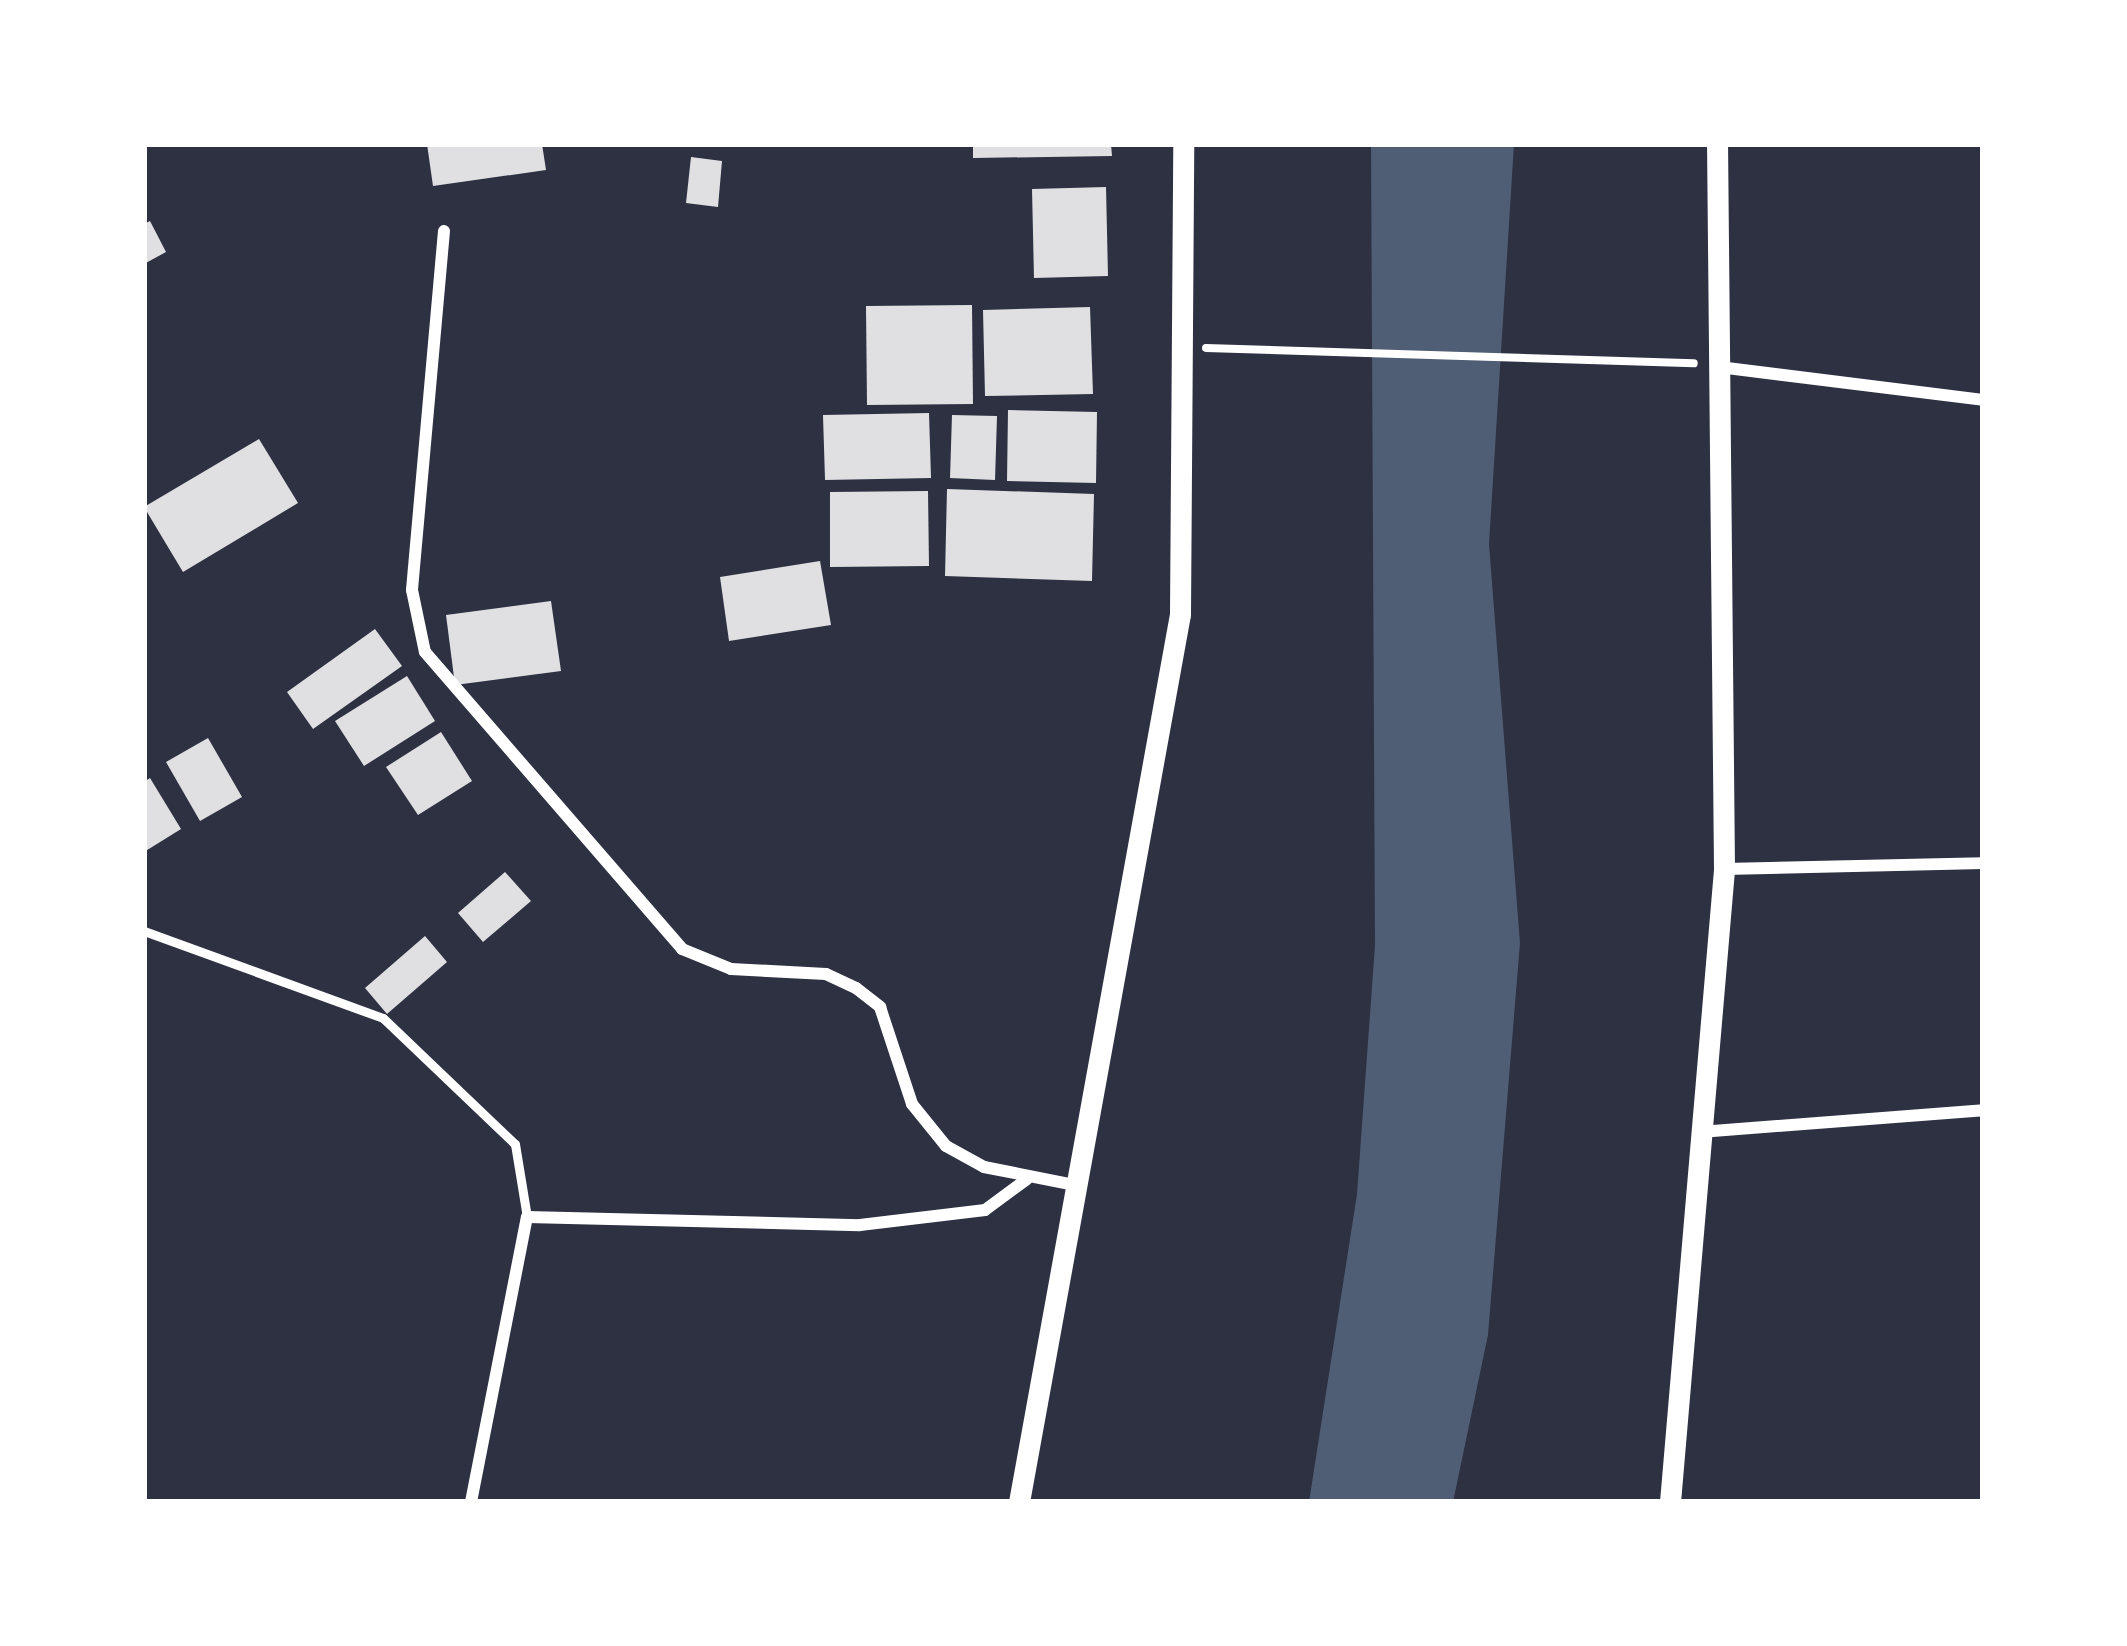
<!DOCTYPE html>
<html>
<head>
<meta charset="utf-8">
<style>
  body { margin:0 }
  #map { position:relative; width:2127px; height:1646px; overflow:hidden; background:#2d3142; font-family:Commissioner,sans-serif }
  div>[style] { position:absolute }
  .water>* { inset:0; background:#4f5d75 }
  .building>* { inset:0; background:#e0e0e3 }
  .path>* { height:8px; margin:-4px; padding:0 4px; transform-origin:4px; border-radius:4px; background:#fff }
  .service>* { height:9px; margin:-4.5px; padding:0 4.5px; transform-origin:4.5px; border-radius:4.5px; background:#fff }
  .minor>* { height:12px; margin:-6px; padding:0 6px; transform-origin:6px; border-radius:6px; background:#fff }
  .tertiary>* { height:21px; margin:-10.5px; padding:0 10.5px; transform-origin:10.5px; border-radius:10.5px; background:#fff }
  span { translate:-50% -50%; white-space:nowrap; text-align:center; line-height:1.15; -webkit-text-stroke:9px #fff; paint-order:stroke }
  .frame { position:absolute; inset:0; border:147px solid #fff; pointer-events:none }
</style>
</head>
<body>
<div id="map">
  <div class="water">
    <i style="clip-path:polygon(1371px 144px,1514px 144px,1489px 544px,1520px 943px,1488px 1335px,1453px 1502px,1309px 1502px,1357px 1194px,1375px 945px)"></i>
  </div>
  <div class="building">
    <i style="clip-path:polygon(427px 144px,542px 144px,546px 170px,433px 186px)"></i>
    <i style="clip-path:polygon(973px 144px,1111px 144px,1112px 156px,973px 158px)"></i>
    <i style="clip-path:polygon(691px 157px,722px 161px,718px 207px,686px 203px)"></i>
    <i style="clip-path:polygon(1106px 187px,1108px 276px,1034px 278px,1032px 189px)"></i>
    <i style="clip-path:polygon(150px 221px,166px 252px,144px 264px,144px 224px)"></i>
    <i style="clip-path:polygon(972px 305px,973px 404px,867px 405px,866px 306px)"></i>
    <i style="clip-path:polygon(1090px 307px,1093px 394px,985px 396px,983px 310px)"></i>
    <i style="clip-path:polygon(1008px 410px,1097px 412px,1096px 483px,1007px 481px)"></i>
    <i style="clip-path:polygon(929px 413px,931px 478px,825px 480px,823px 415px)"></i>
    <i style="clip-path:polygon(952px 415px,997px 416px,995px 480px,950px 478px)"></i>
    <i style="clip-path:polygon(259px 439px,298px 503px,183px 572px,144px 507px)"></i>
    <i style="clip-path:polygon(947px 489px,1094px 494px,1092px 581px,945px 576px)"></i>
    <i style="clip-path:polygon(928px 491px,929px 566px,830px 567px,830px 492px)"></i>
    <i style="clip-path:polygon(820px 561px,831px 625px,729px 641px,720px 577px)"></i>
    <i style="clip-path:polygon(551px 601px,561px 671px,455px 685px,446px 615px)"></i>
    <i style="clip-path:polygon(375px 629px,402px 666px,313px 729px,287px 692px)"></i>
    <i style="clip-path:polygon(407px 676px,435px 721px,364px 766px,335px 721px)"></i>
    <i style="clip-path:polygon(441px 732px,472px 781px,418px 815px,386px 767px)"></i>
    <i style="clip-path:polygon(208px 738px,242px 797px,200px 821px,166px 762px)"></i>
    <i style="clip-path:polygon(150px 778px,181px 829px,144px 852px,144px 782px)"></i>
    <i style="clip-path:polygon(505px 872px,531px 901px,483px 942px,458px 913px)"></i>
    <i style="clip-path:polygon(425px 936px,447px 962px,387px 1014px,365px 988px)"></i>
  </div>
  <div class="path">
    <i style="left:1206px;top:348px;width:488px;rotate:1.8deg"></i>
  </div>
  <div class="service">
    <i style="left:144px;top:931px;width:254px;rotate:20deg"></i>
    <i style="left:383px;top:1018px;width:182px;rotate:43.7deg"></i>
    <i style="left:515px;top:1144px;width:74px;rotate:80.7deg"></i>
  </div>
  <div class="minor">
    <i style="left:444px;top:231px;width:360px;rotate:95.1deg"></i>
    <i style="left:412px;top:590px;width:63px;rotate:78.2deg"></i>
    <i style="left:425px;top:652px;width:393px;rotate:49.1deg"></i>
    <i style="left:682px;top:949px;width:53px;rotate:22.2deg"></i>
    <i style="left:731px;top:969px;width:95px;rotate:3deg"></i>
    <i style="left:826px;top:974px;width:33px;rotate:25deg"></i>
    <i style="left:856px;top:988px;width:31px;rotate:38deg"></i>
    <i style="left:880px;top:1007px;width:102px;rotate:71.7deg"></i>
    <i style="left:912px;top:1104px;width:54px;rotate:51deg"></i>
    <i style="left:946px;top:1146px;width:43px;rotate:28.9deg"></i>
    <i style="left:984px;top:1167px;width:93px;rotate:11.2deg"></i>
    <i style="left:1719px;top:367px;width:266px;rotate:7.1deg"></i>
    <i style="left:1724px;top:869px;width:259px;rotate:-1.3deg"></i>
    <i style="left:1700px;top:1132px;width:284px;rotate:-4.4deg"></i>
    <i style="left:471px;top:1502px;width:290px;rotate:-78.9deg"></i>
    <i style="left:527px;top:1217px;width:333px;rotate:1.4deg"></i>
    <i style="left:860px;top:1225px;width:126px;rotate:-6.8deg"></i>
    <i style="left:985px;top:1210px;width:52px;rotate:-36.4deg"></i>
  </div>
  <div class="tertiary">
    <i style="left:1019px;top:1502px;width:902px;rotate:-79.72deg"></i>
    <i style="left:1180px;top:614px;width:470px;rotate:-89.6deg"></i>
    <i style="left:1670px;top:1502px;width:635px;rotate:-85.12deg"></i>
    <i style="left:1724px;top:869px;width:725px;rotate:-90.55deg"></i>
  </div>
  <div class="frame"></div>
</div>
</body>
</html>
